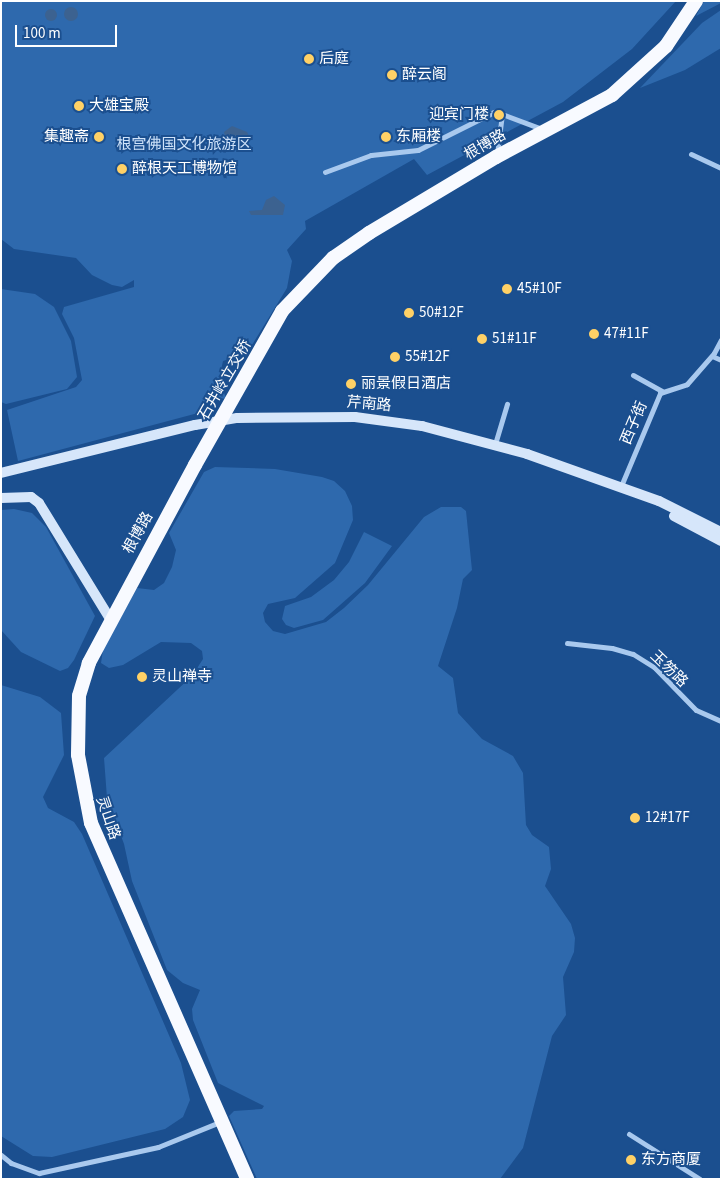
<!DOCTYPE html>
<html>
<head>
<meta charset="utf-8">
<style>
  body { margin:0 }
  #map { position:relative; width:722px; height:1180px; overflow:hidden; background:#1b4f8f; font-family:"Source Sans 3","Noto Sans SC",sans-serif }
  div>[style] { position:absolute }
  .green>* { inset:0; background:#2e69ad }
  .water>* { inset:0; background:#3c6290 }
  .round { border-radius:50% }
  .minor>* { height:5px; margin:-2.5px; padding:0 2.5px; transform-origin:2.5px; border-radius:2.5px; background:#a9c9ee }
  .secondary>* { height:10px; margin:-5px; padding:0 5px; transform-origin:5px; border-radius:5px; background:#d6e6fa }
  .trunk>* { height:14px; margin:-7px; padding:0 7px; transform-origin:7px; border-radius:7px; background:#f8faff }
  .trunk-bridge>* { height:14px; margin:-7px; padding:0 7px; transform-origin:7px; border-radius:7px; background:#f8faff }
  .dots>* { width:14px; height:14px; translate:-50% -50%; box-sizing:border-box; border:2px solid #1b4f8f; border-radius:50% }
  span { translate:-50% -50%; white-space:nowrap; text-align:center; line-height:1.15; -webkit-text-stroke:4px #1b4f8f; paint-order:stroke }
  .poi-label { font-size:15px; color:#fff }
  .left { translate:0 -50%; text-align:left }
  .right { translate:-100% -50%; text-align:right }
  .park-label { font-size:15px; color:#cfe3fa }
  .street-label { font-size:15px; color:#fff }
  .frame { position:absolute; inset:0; border:2px solid #fff; pointer-events:none }
  .scale { position:absolute; left:15px; top:25px; width:102px; height:22px; box-sizing:border-box; border:2px solid #fff; border-top:0; padding-left:6px; font-size:15px; line-height:18px; white-space:nowrap; color:#fff; -webkit-text-stroke:4px #1b4f8f; paint-order:stroke }
</style>
</head>
<body>
<div id="map">
  <div class="green">
    <i style="clip-path:polygon(1px 1px,676px 1px,632px 49px,563px 102px,427px 175px,414px 159px,305px 221px,306px 229px,287px 250px,292px 261px,287px 288px,247px 353px,223px 361px,219px 379px,226px 398px,212px 401px,213px 409px,18px 461px,7px 410px,76px 387px,82px 380px,74px 338px,62px 314px,64px 307px,134px 287px,134px 280px,122px 287px,112px 285px,92px 275px,76px 258px,14px 249px,1px 239px)"></i>
    <i style="clip-path:polygon(704px 1px,721px 1px,721px 3px,696px 16px)"></i>
    <i style="clip-path:polygon(721px 10px,721px 48px,685px 70px,640px 88px,702px 23px)"></i>
    <i style="clip-path:polygon(1px 289px,35px 294px,54px 307px,71px 341px,77px 377px,67px 389px,6px 404px,1px 402px)"></i>
    <i style="clip-path:polygon(215px 467px,275px 469px,322px 477px,334px 481px,345px 491px,352px 506px,353px 520px,335px 563px,295px 598px,268px 604px,263px 613px,265px 622px,273px 631px,285px 634px,326px 622px,344px 608px,368px 585px,424px 517px,441px 507px,461px 507px,466px 511px,472px 570px,463px 579px,457px 608px,438px 666px,453px 678px,458px 713px,482px 739px,513px 756px,523px 773px,526px 825px,532px 835px,549px 847px,551px 869px,545px 886px,571px 924px,575px 938px,574px 952px,563px 977px,566px 1015px,552px 1036px,523px 1148px,500px 1179px,257px 1179px,229px 1116px,234px 1111px,262px 1109px,264px 1106px,218px 1083px,193px 1020px,192px 1009px,200px 990px,183px 983px,167px 970px,132px 881px,124px 844px,107px 798px,104px 758px,192px 676px,203px 659px,202px 651px,191px 643px,161px 642px,123px 665px,109px 668px,101px 663px,103px 650px,137px 588px,154px 590px,164px 583px,172px 567px,176px 550px,169px 533px,204px 472px)"></i>
    <i style="clip-path:polygon(14px 509px,32px 513px,46px 527px,95px 616px,74px 660px,68px 668px,60px 671px,21px 652px,1px 630px,1px 510px)"></i>
    <i style="clip-path:polygon(364px 532px,392px 546px,365px 583px,323px 620px,294px 628px,286px 625px,282px 619px,285px 606px,311px 597px,334px 580px,349px 562px)"></i>
    <i style="clip-path:polygon(1px 685px,40px 697px,61px 713px,64px 755px,43px 797px,48px 808px,74px 822px,82px 834px,181px 1063px,190px 1100px,183px 1117px,165px 1129px,52px 1157px,33px 1156px,1px 1136px)"></i>
  </div>
  <div class="water">
    <i class="round" style="left:64px;top:7px;width:14px;height:14px"></i>
    <i class="round" style="left:45px;top:9px;width:12px;height:12px"></i>
    <i style="clip-path:polygon(232px 126px,247px 132px,250px 138px,245px 148px,226px 140px,224px 132px)"></i>
    <i style="clip-path:polygon(274px 196px,285px 205px,283px 215px,251px 215px,249px 211px,262px 210px,266px 200px)"></i>
  </div>
  <div class="minor">
    <i style="left:497px;top:154px;width:40px;rotate:-82.9deg"></i>
    <i style="left:502px;top:114px;width:43px;rotate:20.6deg"></i>
    <i style="left:691px;top:154px;width:33px;rotate:25deg"></i>
    <i style="left:325px;top:172px;width:49px;rotate:-20.3deg"></i>
    <i style="left:371px;top:155px;width:47px;rotate:-6.1deg"></i>
    <i style="left:418px;top:150px;width:85px;rotate:-26.6deg"></i>
    <i style="left:494px;top:112px;width:8px;rotate:14deg"></i>
    <i style="left:712px;top:356px;width:10px;rotate:24deg"></i>
    <i style="left:633px;top:375px;width:33px;rotate:29deg"></i>
    <i style="left:495px;top:444px;width:42px;rotate:-73.3deg"></i>
    <i style="left:621px;top:486px;width:101px;rotate:-67.2deg"></i>
    <i style="left:660px;top:393px;width:28px;rotate:-18deg"></i>
    <i style="left:687px;top:384px;width:41px;rotate:-48.9deg"></i>
    <i style="left:714px;top:353px;width:15px;rotate:-62deg"></i>
    <i style="left:567px;top:643px;width:45px;rotate:6.3deg"></i>
    <i style="left:612px;top:648px;width:22px;rotate:16deg"></i>
    <i style="left:633px;top:654px;width:25px;rotate:32deg"></i>
    <i style="left:654px;top:667px;width:60px;rotate:45.7deg"></i>
    <i style="left:696px;top:710px;width:27px;rotate:24deg"></i>
    <i style="left:629px;top:1134px;width:84px;rotate:32.4deg"></i>
    <i style="left:1px;top:1155px;width:13px;rotate:39deg"></i>
    <i style="left:11px;top:1163px;width:30px;rotate:20deg"></i>
    <i style="left:39px;top:1173px;width:122px;rotate:-12.3deg"></i>
    <i style="left:158px;top:1147px;width:67px;rotate:-22deg"></i>
  </div>
  <div class="secondary">
    <i style="left:1px;top:473px;width:200px;rotate:-13.9deg"></i>
    <i style="left:195px;top:425px;width:43px;rotate:-9.5deg"></i>
    <i style="left:237px;top:418px;width:118px;rotate:-0.5deg"></i>
    <i style="left:355px;top:417px;width:68px;rotate:7.7deg"></i>
    <i style="left:422px;top:426px;width:109px;rotate:14.9deg"></i>
    <i style="left:527px;top:454px;width:140px;rotate:19.6deg"></i>
    <i style="left:659px;top:501px;width:69px;rotate:26.6deg"></i>
    <i style="left:1px;top:498px;width:30px;rotate:-2deg"></i>
    <i style="left:31px;top:497px;width:10px;rotate:37deg"></i>
    <i style="left:39px;top:503px;width:136px;rotate:58.5deg"></i>
    <i style="left:674px;top:516px;width:53px;rotate:28deg"></i>
  </div>
  <div class="trunk">
    <i style="left:282px;top:311px;width:74px;rotate:-46.1deg"></i>
    <i style="left:333px;top:258px;width:44px;rotate:-34.8deg"></i>
    <i style="left:369px;top:233px;width:148px;rotate:-30.9deg"></i>
    <i style="left:496px;top:157px;width:132px;rotate:-28.1deg"></i>
    <i style="left:612px;top:95px;width:73px;rotate:-42.2deg"></i>
    <i style="left:666px;top:46px;width:54px;rotate:-56.3deg"></i>
    <i style="left:195px;top:465px;width:225px;rotate:118.2deg"></i>
    <i style="left:89px;top:663px;width:34px;rotate:107deg"></i>
    <i style="left:79px;top:696px;width:59px;rotate:91deg"></i>
    <i style="left:78px;top:755px;width:69px;rotate:79.2deg"></i>
    <i style="left:91px;top:823px;width:389px;rotate:66.3deg"></i>
  </div>
  <div class="trunk-bridge">
    <i style="left:195px;top:465px;width:177px;rotate:-60.5deg"></i>
  </div>
  <div class="dots">
    <i style="left:309px;top:59px;background:#ffd166"></i>
    <i style="left:392px;top:75px;background:#ffd166"></i>
    <i style="left:79px;top:106px;background:#ffd166"></i>
    <i style="left:499px;top:115px;background:#ffd166"></i>
    <i style="left:99px;top:137px;background:#ffd166"></i>
    <i style="left:386px;top:137px;background:#ffd166"></i>
    <i style="left:122px;top:169px;background:#ffd166"></i>
    <i style="left:507px;top:289px;background:#ffd166"></i>
    <i style="left:409px;top:313px;background:#ffd166"></i>
    <i style="left:594px;top:334px;background:#ffd166"></i>
    <i style="left:482px;top:339px;background:#ffd166"></i>
    <i style="left:395px;top:357px;background:#ffd166"></i>
    <i style="left:351px;top:384px;background:#ffd166"></i>
    <i style="left:142px;top:677px;background:#ffd166"></i>
    <i style="left:635px;top:818px;background:#ffd166"></i>
    <i style="left:631px;top:1160px;background:#ffd166"></i>
  </div>
  <div class="poi-label">
    <span class="left" style="left:319px;top:59px">后庭</span>
    <span class="left" style="left:402px;top:75px">醉云阁</span>
    <span class="left" style="left:89px;top:106px">大雄宝殿</span>
    <span class="right" style="left:489px;top:115px">迎宾门楼</span>
    <span class="right" style="left:89px;top:137px">集趣斋</span>
    <span class="left" style="left:396px;top:137px">东厢楼</span>
    <span class="left" style="left:132px;top:169px">醉根天工博物馆</span>
    <span class="left" style="left:517px;top:289px">45#10F</span>
    <span class="left" style="left:419px;top:313px">50#12F</span>
    <span class="left" style="left:604px;top:334px">47#11F</span>
    <span class="left" style="left:492px;top:339px">51#11F</span>
    <span class="left" style="left:405px;top:357px">55#12F</span>
    <span class="left" style="left:361px;top:384px">丽景假日酒店</span>
    <span class="left" style="left:152px;top:677px">灵山禅寺</span>
    <span class="left" style="left:645px;top:818px">12#17F</span>
    <span class="left" style="left:641px;top:1160px">东方商厦</span>
  </div>
  <div class="park-label">
    <span style="left:184px;top:145px">根宫佛国文化旅游区</span>
  </div>
  <div class="street-label">
    <span style="left:485px;top:145px;rotate:-30deg">根博路</span>
    <span style="left:225px;top:380px;rotate:-60deg">石井岭立交桥</span>
    <span style="left:369px;top:404px;rotate:5deg">芹南路</span>
    <span style="left:634px;top:423px;rotate:-67deg">西子街</span>
    <span style="left:138px;top:533px;rotate:-61deg">根博路</span>
    <span style="left:669px;top:669px;rotate:44deg">玉笏路</span>
    <span style="left:108px;top:818px;rotate:71deg">灵山路</span>
  </div>
  <div class="frame"></div>
  <div class="scale">100 m</div>
</div>
</body>
</html>
